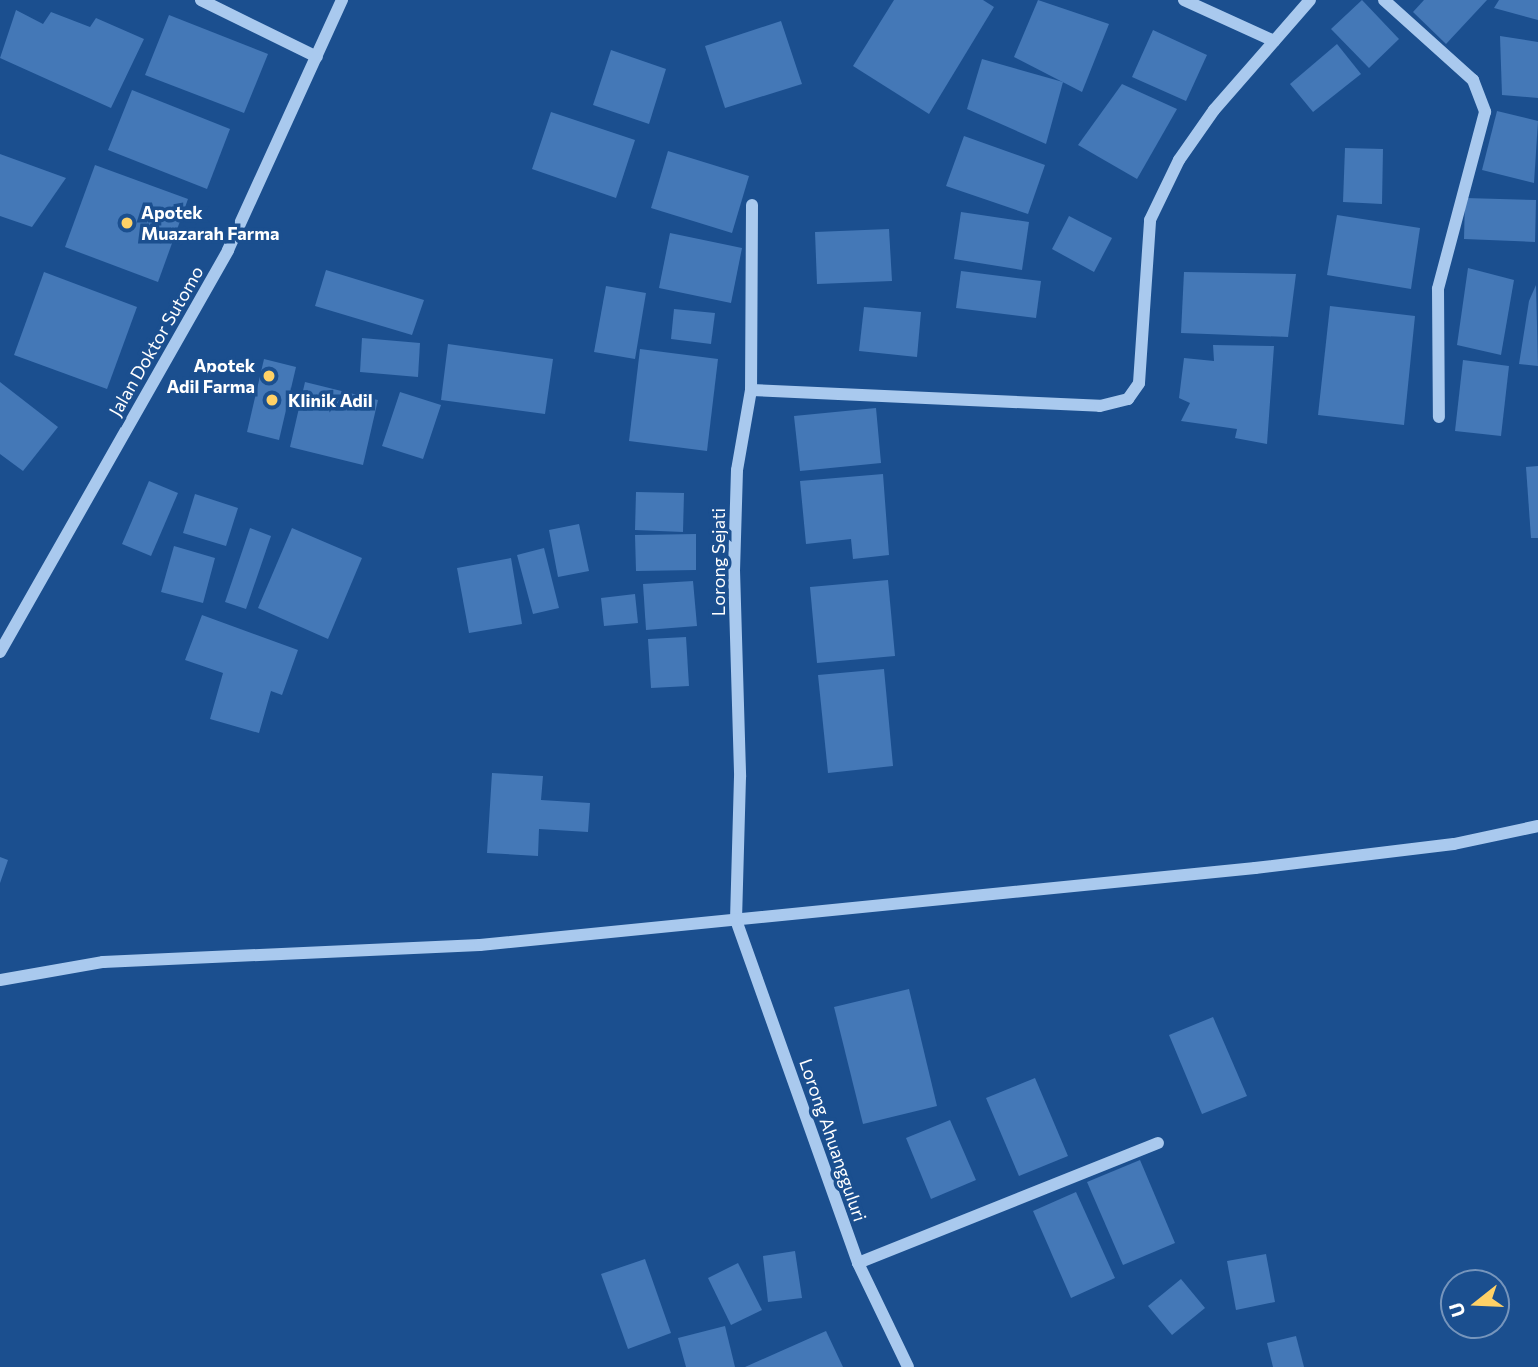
<!DOCTYPE html>
<html>
<head>
<meta charset="utf-8">
<style>
  body { margin:0 }
  #map { position:relative; width:1538px; height:1367px; overflow:hidden; background:#1b4f8f; font-family:Commissioner,sans-serif }
  div>[style] { position:absolute }
  .building>* { inset:0; background:#4478b7 }
  .minor>* { height:12px; margin:-6px; padding:0 6px; transform-origin:6px; border-radius:6px; background:#a9c9ee }
  .dots>* { width:19px; height:19px; translate:-50% -50%; box-sizing:border-box; border:4px solid #1b4f8f; border-radius:50% }
  span { translate:-50% -50%; white-space:nowrap; text-align:center; line-height:1.15; -webkit-text-stroke:7px #1b4f8f; paint-order:stroke }
  .poi-label { font-size:18px; color:#fff; font-weight:700 }
  .left { translate:0 -50%; text-align:left }
  .right { translate:-100% -50%; text-align:right }
  .street-label { font-size:18px; color:#fff }
  .north { position:absolute; left:1440px; top:1269px; width:70px; height:70px; box-sizing:border-box; background:#1b4f8f; border:2px solid #7695bc; border-radius:50%; rotate:252deg; font-size:19px; font-weight:700; line-height:28px; text-align:center; color:#fff }
  .north::after { content:''; display:block; margin:auto; width:24px; height:32px; background:#ffd166; clip-path:polygon(50% 0,100% 100%,50% 72%,0 100%) }
</style>
</head>
<body>
<div id="map">
  <div class="building">
    <i style="clip-path:polygon(894px 0,983px 0,994px 7px,929px 114px,853px 66px)"></i>
    <i style="clip-path:polygon(1038px 0,1109px 24px,1082px 92px,1014px 57px)"></i>
    <i style="clip-path:polygon(1362px 0,1399px 39px,1369px 68px,1331px 29px)"></i>
    <i style="clip-path:polygon(1424px 0,1487px 0,1446px 44px,1413px 12px)"></i>
    <i style="clip-path:polygon(1499px 0,1538px 0,1538px 20px,1494px 8px)"></i>
    <i style="clip-path:polygon(16px 10px,43px 24px,51px 12px,90px 27px,96px 18px,144px 39px,111px 108px,0 58px)"></i>
    <i style="clip-path:polygon(169px 15px,268px 54px,244px 113px,145px 75px)"></i>
    <i style="clip-path:polygon(781px 21px,802px 84px,725px 108px,705px 46px)"></i>
    <i style="clip-path:polygon(1153px 30px,1207px 55px,1186px 101px,1132px 77px)"></i>
    <i style="clip-path:polygon(1500px 36px,1538px 42px,1538px 98px,1502px 95px)"></i>
    <i style="clip-path:polygon(1337px 44px,1361px 74px,1313px 112px,1290px 84px)"></i>
    <i style="clip-path:polygon(611px 50px,666px 69px,649px 124px,593px 105px)"></i>
    <i style="clip-path:polygon(982px 59px,1063px 82px,1046px 144px,967px 109px)"></i>
    <i style="clip-path:polygon(1122px 84px,1177px 109px,1137px 179px,1078px 145px)"></i>
    <i style="clip-path:polygon(132px 90px,230px 129px,207px 189px,108px 150px)"></i>
    <i style="clip-path:polygon(1497px 111px,1538px 121px,1534px 183px,1482px 170px)"></i>
    <i style="clip-path:polygon(551px 112px,635px 140px,616px 198px,532px 169px)"></i>
    <i style="clip-path:polygon(964px 136px,1045px 165px,1028px 214px,946px 186px)"></i>
    <i style="clip-path:polygon(1345px 148px,1383px 149px,1382px 204px,1343px 202px)"></i>
    <i style="clip-path:polygon(668px 151px,749px 176px,732px 233px,651px 208px)"></i>
    <i style="clip-path:polygon(0 154px,66px 178px,32px 227px,0 216px)"></i>
    <i style="clip-path:polygon(95px 165px,188px 199px,158px 282px,65px 247px)"></i>
    <i style="clip-path:polygon(1465px 198px,1536px 200px,1535px 242px,1464px 239px)"></i>
    <i style="clip-path:polygon(961px 212px,1029px 222px,1022px 270px,954px 259px)"></i>
    <i style="clip-path:polygon(1337px 215px,1420px 228px,1411px 289px,1327px 275px)"></i>
    <i style="clip-path:polygon(1069px 216px,1112px 238px,1094px 272px,1052px 249px)"></i>
    <i style="clip-path:polygon(889px 229px,892px 281px,817px 284px,815px 232px)"></i>
    <i style="clip-path:polygon(670px 233px,742px 248px,731px 303px,659px 288px)"></i>
    <i style="clip-path:polygon(1468px 268px,1514px 280px,1501px 355px,1457px 345px)"></i>
    <i style="clip-path:polygon(326px 270px,424px 300px,412px 335px,315px 306px)"></i>
    <i style="clip-path:polygon(961px 271px,1041px 281px,1036px 318px,956px 308px)"></i>
    <i style="clip-path:polygon(44px 272px,137px 307px,107px 389px,14px 355px)"></i>
    <i style="clip-path:polygon(1184px 272px,1296px 274px,1288px 337px,1181px 333px)"></i>
    <i style="clip-path:polygon(1536px 285px,1538px 366px,1519px 364px,1529px 301px)"></i>
    <i style="clip-path:polygon(606px 286px,646px 293px,635px 359px,594px 352px)"></i>
    <i style="clip-path:polygon(1330px 306px,1415px 316px,1404px 425px,1318px 415px)"></i>
    <i style="clip-path:polygon(864px 307px,921px 312px,917px 357px,859px 351px)"></i>
    <i style="clip-path:polygon(674px 309px,715px 313px,711px 344px,671px 339px)"></i>
    <i style="clip-path:polygon(362px 338px,420px 343px,418px 377px,360px 372px)"></i>
    <i style="clip-path:polygon(448px 344px,553px 359px,545px 414px,441px 400px)"></i>
    <i style="clip-path:polygon(1213px 345px,1274px 346px,1267px 444px,1235px 438px,1237px 429px,1181px 421px,1190px 403px,1179px 398px,1184px 358px,1214px 361px)"></i>
    <i style="clip-path:polygon(640px 349px,718px 359px,707px 451px,629px 441px)"></i>
    <i style="clip-path:polygon(264px 359px,296px 367px,279px 440px,247px 432px)"></i>
    <i style="clip-path:polygon(1463px 360px,1509px 366px,1501px 436px,1455px 431px)"></i>
    <i style="clip-path:polygon(0 382px,58px 427px,23px 471px,0 454px)"></i>
    <i style="clip-path:polygon(305px 382px,378px 400px,363px 465px,290px 447px)"></i>
    <i style="clip-path:polygon(400px 392px,441px 405px,423px 459px,382px 446px)"></i>
    <i style="clip-path:polygon(876px 408px,881px 463px,800px 471px,794px 416px)"></i>
    <i style="clip-path:polygon(1538px 466px,1538px 538px,1531px 538px,1526px 467px)"></i>
    <i style="clip-path:polygon(883px 474px,889px 555px,853px 559px,851px 539px,806px 544px,800px 481px)"></i>
    <i style="clip-path:polygon(149px 481px,178px 493px,151px 556px,122px 544px)"></i>
    <i style="clip-path:polygon(636px 492px,684px 493px,683px 532px,635px 530px)"></i>
    <i style="clip-path:polygon(195px 494px,238px 508px,226px 546px,183px 533px)"></i>
    <i style="clip-path:polygon(579px 524px,589px 571px,558px 577px,549px 530px)"></i>
    <i style="clip-path:polygon(250px 528px,271px 536px,246px 609px,225px 602px)"></i>
    <i style="clip-path:polygon(292px 528px,362px 558px,328px 639px,258px 608px)"></i>
    <i style="clip-path:polygon(696px 534px,696px 570px,636px 571px,635px 535px)"></i>
    <i style="clip-path:polygon(174px 546px,215px 558px,203px 603px,161px 592px)"></i>
    <i style="clip-path:polygon(544px 548px,559px 608px,533px 614px,517px 555px)"></i>
    <i style="clip-path:polygon(511px 558px,522px 624px,469px 633px,457px 568px)"></i>
    <i style="clip-path:polygon(888px 580px,895px 656px,817px 663px,810px 587px)"></i>
    <i style="clip-path:polygon(693px 581px,697px 626px,646px 630px,643px 584px)"></i>
    <i style="clip-path:polygon(635px 594px,638px 623px,604px 626px,601px 598px)"></i>
    <i style="clip-path:polygon(202px 615px,298px 650px,282px 695px,271px 691px,259px 733px,210px 719px,223px 673px,185px 660px)"></i>
    <i style="clip-path:polygon(686px 637px,689px 686px,651px 688px,648px 639px)"></i>
    <i style="clip-path:polygon(884px 669px,893px 766px,828px 773px,818px 675px)"></i>
    <i style="clip-path:polygon(492px 773px,543px 776px,541px 800px,590px 803px,588px 832px,539px 829px,538px 856px,487px 853px)"></i>
    <i style="clip-path:polygon(0 857px,8px 860px,0 883px)"></i>
    <i style="clip-path:polygon(909px 989px,937px 1106px,863px 1124px,834px 1007px)"></i>
    <i style="clip-path:polygon(1213px 1017px,1247px 1096px,1202px 1114px,1169px 1035px)"></i>
    <i style="clip-path:polygon(1035px 1078px,1068px 1156px,1019px 1176px,986px 1098px)"></i>
    <i style="clip-path:polygon(950px 1120px,976px 1180px,931px 1199px,906px 1138px)"></i>
    <i style="clip-path:polygon(1140px 1160px,1175px 1243px,1123px 1265px,1087px 1182px)"></i>
    <i style="clip-path:polygon(1076px 1192px,1115px 1278px,1071px 1298px,1033px 1211px)"></i>
    <i style="clip-path:polygon(795px 1251px,802px 1298px,768px 1302px,763px 1256px)"></i>
    <i style="clip-path:polygon(1266px 1254px,1275px 1302px,1236px 1310px,1227px 1261px)"></i>
    <i style="clip-path:polygon(645px 1259px,671px 1333px,628px 1349px,601px 1274px)"></i>
    <i style="clip-path:polygon(738px 1263px,762px 1310px,731px 1325px,708px 1278px)"></i>
    <i style="clip-path:polygon(1181px 1279px,1205px 1308px,1172px 1335px,1148px 1306px)"></i>
    <i style="clip-path:polygon(725px 1326px,735px 1367px,686px 1367px,678px 1338px)"></i>
    <i style="clip-path:polygon(826px 1331px,843px 1367px,745px 1367px)"></i>
    <i style="clip-path:polygon(1296px 1336px,1304px 1367px,1273px 1367px,1267px 1343px)"></i>
  </div>
  <div class="minor">
    <i style="left:201px;top:0;width:129px;rotate:26.2deg"></i>
    <i style="left:1184px;top:0;width:99px;rotate:24.5deg"></i>
    <i style="left:1384px;top:0;width:120px;rotate:42deg"></i>
    <i style="left:1473px;top:80px;width:34px;rotate:69deg"></i>
    <i style="left:1485px;top:112px;width:183px;rotate:104.9deg"></i>
    <i style="left:1438px;top:289px;width:128px;rotate:89.6deg"></i>
    <i style="left:752px;top:205px;width:185px;rotate:90.3deg"></i>
    <i style="left:751px;top:390px;width:81px;rotate:99.9deg"></i>
    <i style="left:737px;top:470px;width:100px;rotate:91.7deg"></i>
    <i style="left:734px;top:570px;width:207px;rotate:88.3deg"></i>
    <i style="left:740px;top:777px;width:143px;rotate:91.6deg"></i>
    <i style="left:736px;top:920px;width:364px;rotate:70.4deg"></i>
    <i style="left:858px;top:1263px;width:115px;rotate:64.3deg"></i>
    <i style="left:751px;top:390px;width:349px;rotate:2.6deg"></i>
    <i style="left:1100px;top:406px;width:29px;rotate:-14deg"></i>
    <i style="left:1128px;top:399px;width:19px;rotate:-55deg"></i>
    <i style="left:1139px;top:383px;width:163px;rotate:-86.1deg"></i>
    <i style="left:1150px;top:220px;width:67px;rotate:-64.2deg"></i>
    <i style="left:1179px;top:160px;width:61px;rotate:-55deg"></i>
    <i style="left:1214px;top:110px;width:146px;rotate:-48.9deg"></i>
    <i style="left:0;top:652px;width:462px;rotate:-60.4deg"></i>
    <i style="left:228px;top:250px;width:275px;rotate:-65.5deg"></i>
    <i style="left:0;top:980px;width:105px;rotate:-9.9deg"></i>
    <i style="left:103px;top:962px;width:377px;rotate:-2.6deg"></i>
    <i style="left:480px;top:945px;width:779px;rotate:-5.67deg"></i>
    <i style="left:1255px;top:868px;width:200px;rotate:-6.9deg"></i>
    <i style="left:1454px;top:844px;width:86px;rotate:-12.1deg"></i>
    <i style="left:858px;top:1263px;width:323px;rotate:-21.8deg"></i>
  </div>
  <div class="dots">
    <i style="left:127px;top:223px;background:#ffd166"></i>
    <i style="left:269px;top:376px;background:#ffd166"></i>
    <i style="left:272px;top:400px;background:#ffd166"></i>
  </div>
  <div class="poi-label">
    <span class="left" style="left:141px;top:223px">Apotek<br>Muazarah Farma</span>
    <span class="right" style="left:255px;top:376px">Apotek<br>Adil Farma</span>
    <span class="left" style="left:288px;top:400px">Klinik Adil</span>
  </div>
  <div class="street-label">
    <span style="left:156px;top:341px;rotate:-60deg">Jalan Doktor Sutomo</span>
    <span style="left:718px;top:562px;rotate:-90deg">Lorong Sejati</span>
    <span style="left:833px;top:1140px;rotate:71deg">Lorong Ahuangguluri</span>
  </div>
  <div class="north">U</div>
</div>
</body>
</html>
